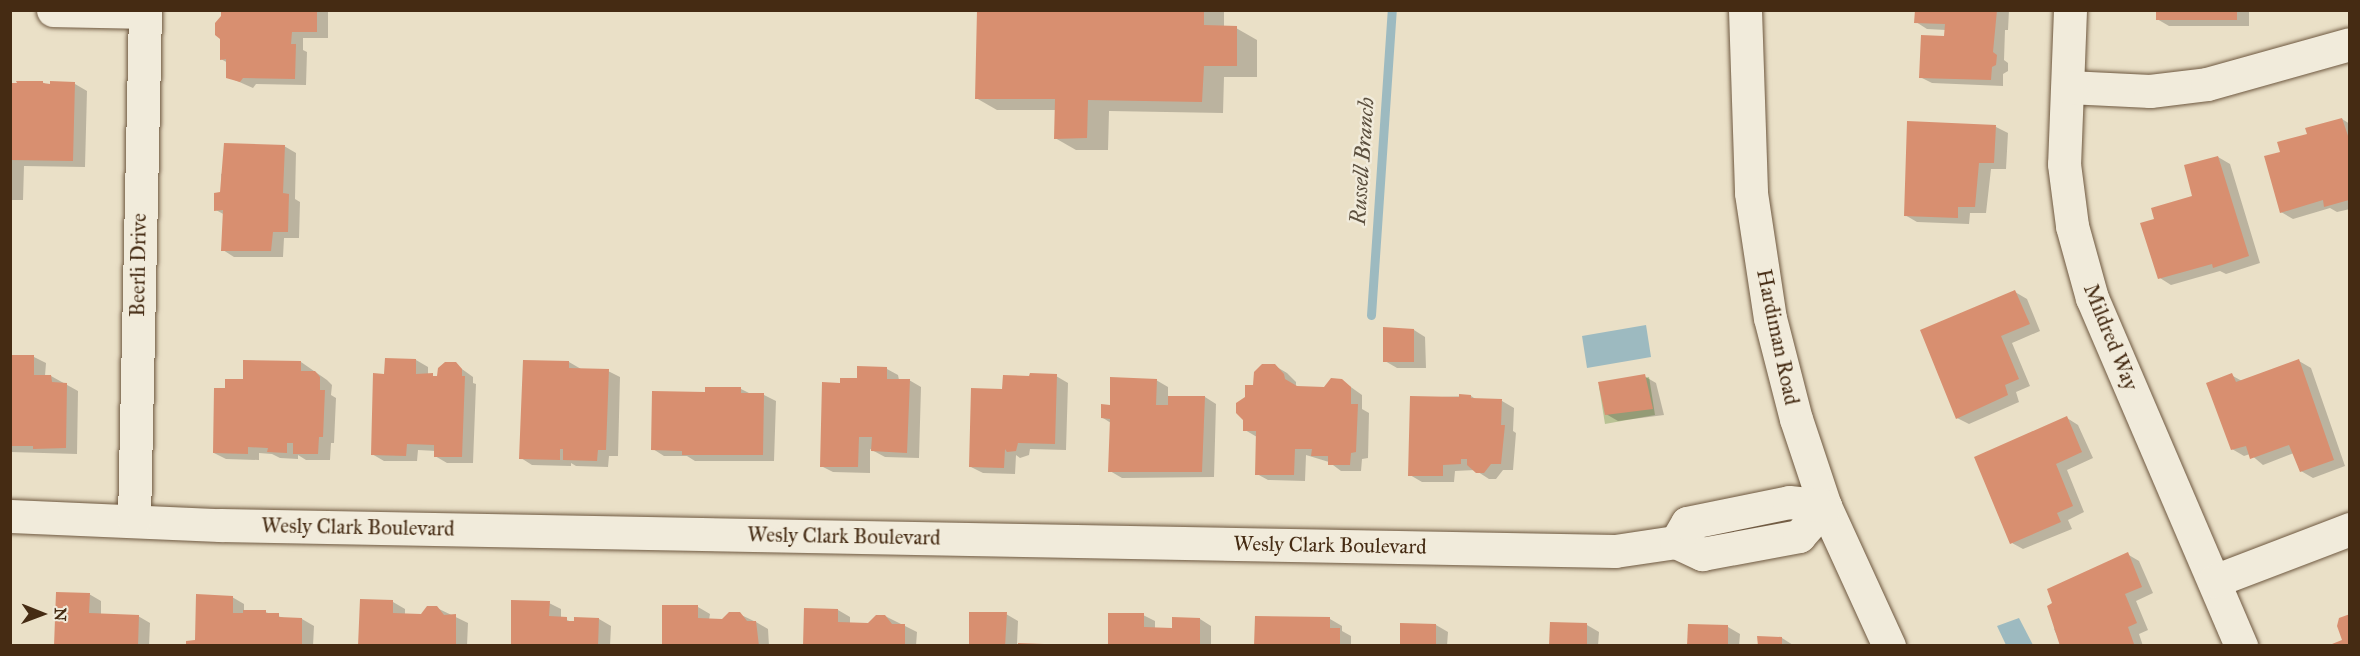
<!DOCTYPE html>
<html>
<head>
<meta charset="utf-8">
<style>
  body { margin:0 }
  #map { position:relative; width:2360px; height:656px; overflow:hidden; background:#eae0c7; font-family:"IM FELL Great Primer",serif }
  div>[style] { position:absolute }
  .green>* { inset:0; background:#b9c294 }
  .water>* { inset:0; background:#9dbac0 }
  .shadow>* { inset:0; background:#0003 }
  .stream>* { height:9px; margin:-4.5px; padding:0 4.5px; transform-origin:4.5px; border-radius:4.5px; background:#9dbac0 }
  .building>* { inset:0; background:#d88f70 }
  .roads { filter:drop-shadow(0 0 2px #6e5840) drop-shadow(0 0 2px #6e5840) }
  .minor>* { height:33px; margin:-16.5px; padding:0 16.5px; transform-origin:16.5px; border-radius:16.5px; background:#f1ebdb }
  span { translate:-50% -50%; white-space:nowrap; text-align:center; line-height:1.15; -webkit-text-stroke:5px #f1ebdb; paint-order:stroke }
  .street-label { font-size:21px; color:#452b13 }
  .water-label { font-size:22px; color:#5b4f3e; font-style:italic }
  .frame { position:absolute; inset:0; border:12px solid #452b13; pointer-events:none }
  .north { position:absolute; left:12px; top:584px; width:60px; height:60px; -webkit-text-stroke:4px #f1ebdb; paint-order:stroke; rotate:91deg; font-size:16px; font-weight:700; line-height:24px; text-align:center; color:#452b13 }
  .north::after { content:''; display:block; margin:auto; width:21px; height:27px; background:#452b13; clip-path:polygon(50% 0,100% 100%,50% 72%,0 100%) }
</style>
</head>
<body>
<div id="map">
  <div class="green">
    <i style="clip-path:polygon(1649px 377px,1655px 415px,1605px 424px,1599px 387px)"></i>
  </div>
  <div class="water">
    <i style="clip-path:polygon(1646px 325px,1651px 357px,1587px 368px,1582px 336px)"></i>
    <i style="clip-path:polygon(2019px 618px,2033px 645px,2006px 645px,1997px 626px)"></i>
  </div>
  <div class="shadow">
    <i style="clip-path:polygon(223px 10px,328px 10px,328px 38px,303px 38px,303px 50px,307px 52px,306px 85px,256px 84px,253px 88px,228px 77px,228px 63px,221px 59px)"></i>
    <i style="clip-path:polygon(979px 10px,1224px 10px,1224px 27px,1236px 28px,1257px 40px,1257px 77px,1224px 77px,1223px 113px,1109px 111px,1108px 150px,1076px 150px,1055px 138px,1056px 110px,997px 110px,976px 98px)"></i>
    <i style="clip-path:polygon(1916px 10px,2009px 10px,2008px 30px,2005px 30px,2004px 60px,2008px 63px,2008px 71px,2003px 74px,2003px 86px,1932px 83px,1920px 77px,1946px 37px,1946px 30px,1927px 29px,1916px 22px)"></i>
    <i style="clip-path:polygon(2157px 10px,2249px 10px,2249px 26px,2169px 26px,2157px 19px)"></i>
    <i style="clip-path:polygon(42px 82px,47px 85px,75px 84px,87px 91px,85px 167px,24px 166px,23px 200px,10px 200px,10px 84px)"></i>
    <i style="clip-path:polygon(2342px 119px,2350px 124px,2350px 209px,2337px 212px,2330px 208px,2293px 219px,2281px 212px,2308px 135px)"></i>
    <i style="clip-path:polygon(1909px 123px,1996px 127px,2008px 133px,2006px 169px,1991px 169px,1986px 213px,1970px 213px,1969px 224px,1917px 222px,1905px 215px)"></i>
    <i style="clip-path:polygon(284px 146px,296px 153px,295px 199px,300px 202px,299px 238px,284px 238px,283px 257px,234px 257px,223px 250px,225px 215px,216px 210px,222px 194px,221px 174px)"></i>
    <i style="clip-path:polygon(2218px 157px,2230px 164px,2260px 263px,2226px 274px,2220px 271px,2171px 285px,2160px 278px,2194px 197px)"></i>
    <i style="clip-path:polygon(2015px 292px,2027px 299px,2040px 331px,2012px 343px,2030px 386px,2016px 392px,2019px 402px,1969px 424px,1957px 418px)"></i>
    <i style="clip-path:polygon(1414px 330px,1425px 337px,1426px 368px,1397px 368px,1385px 361px)"></i>
    <i style="clip-path:polygon(10px 357px,34px 357px,46px 363px,45px 376px,51px 376px,78px 391px,77px 454px,10px 452px)"></i>
    <i style="clip-path:polygon(416px 360px,428px 367px,428px 375px,439px 378px,455px 364px,473px 377px,473px 383px,476px 384px,473px 463px,447px 463px,435px 456px,436px 451px,418px 450px,417px 461px,384px 461px,372px 454px,386px 376px)"></i>
    <i style="clip-path:polygon(2299px 361px,2311px 368px,2345px 466px,2313px 478px,2301px 471px,2294px 453px,2263px 465px,2250px 454px,2244px 456px,2232px 449px,2231px 375px,2242px 381px)"></i>
    <i style="clip-path:polygon(301px 362px,327px 380px,332px 385px,331px 395px,336px 398px,334px 443px,331px 443px,330px 460px,306px 460px,298px 455px,298px 459px,280px 458px,272px 454px,259px 453px,259px 460px,226px 459px,214px 453px,226px 390px,244px 381px)"></i>
    <i style="clip-path:polygon(569px 362px,581px 369px,608px 371px,620px 377px,618px 456px,609px 456px,608px 467px,576px 466px,571px 463px,571px 466px,532px 465px,521px 458px)"></i>
    <i style="clip-path:polygon(1275px 366px,1287px 373px,1296px 382px,1296px 388px,1325px 388px,1341px 380px,1362px 395px,1362px 409px,1369px 413px,1368px 458px,1362px 459px,1361px 471px,1341px 471px,1329px 462px,1306px 455px,1305px 481px,1268px 480px,1257px 474px,1257px 437px,1245px 430px,1246px 398px)"></i>
    <i style="clip-path:polygon(887px 369px,898px 375px,899px 380px,909px 380px,921px 387px,919px 458px,885px 457px,870px 449px,870px 473px,833px 472px,821px 466px,842px 384px)"></i>
    <i style="clip-path:polygon(1056px 376px,1068px 383px,1066px 450px,1030px 449px,1029px 455px,1020px 458px,1016px 455px,1015px 474px,983px 473px,971px 467px,1004px 390px)"></i>
    <i style="clip-path:polygon(1644px 376px,1656px 383px,1664px 415px,1618px 421px,1606px 414px)"></i>
    <i style="clip-path:polygon(1156px 380px,1168px 387px,1168px 397px,1205px 397px,1216px 404px,1214px 477px,1122px 478px,1110px 471px,1111px 423px,1103px 418px,1111px 406px)"></i>
    <i style="clip-path:polygon(741px 389px,751px 394px,764px 395px,776px 401px,774px 461px,695px 461px,687px 456px,664px 456px,653px 449px,706px 393px)"></i>
    <i style="clip-path:polygon(1471px 396px,1477px 400px,1502px 401px,1514px 408px,1513px 431px,1516px 433px,1513px 470px,1503px 470px,1496px 479px,1489px 479px,1475px 470px,1455px 471px,1454px 482px,1422px 482px,1410px 475px,1412px 398px)"></i>
    <i style="clip-path:polygon(2067px 418px,2078px 425px,2093px 458px,2067px 470px,2084px 512px,2068px 520px,2072px 529px,2023px 549px,2012px 543px)"></i>
    <i style="clip-path:polygon(2127px 554px,2139px 561px,2153px 593px,2136px 601px,2148px 630px,2139px 634px,2143px 646px,2062px 646px,2054px 629px)"></i>
    <i style="clip-path:polygon(89px 594px,101px 601px,101px 615px,138px 616px,150px 623px,149px 646px,55px 646px)"></i>
    <i style="clip-path:polygon(232px 597px,244px 604px,244px 611px,265px 612px,287px 619px,302px 619px,314px 626px,313px 646px,187px 646px,196px 642px)"></i>
    <i style="clip-path:polygon(393px 602px,405px 609px,405px 615px,421px 615px,437px 608px,468px 623px,467px 646px,360px 646px)"></i>
    <i style="clip-path:polygon(549px 603px,561px 609px,561px 618px,575px 623px,599px 619px,611px 626px,610px 646px,512px 646px)"></i>
    <i style="clip-path:polygon(698px 607px,710px 614px,709px 620px,723px 620px,739px 614px,756px 622px,768px 629px,769px 646px,664px 646px)"></i>
    <i style="clip-path:polygon(806px 609px,838px 610px,850px 617px,850px 624px,868px 624px,885px 616px,917px 632px,916px 646px,805px 646px)"></i>
    <i style="clip-path:polygon(1006px 614px,1018px 621px,1017px 644px,1052px 646px,970px 646px)"></i>
    <i style="clip-path:polygon(1143px 615px,1155px 621px,1155px 629px,1173px 629px,1200px 619px,1211px 626px,1211px 646px,1109px 646px)"></i>
    <i style="clip-path:polygon(1257px 617px,1330px 619px,1342px 626px,1342px 631px,1351px 636px,1351px 646px,1256px 646px)"></i>
    <i style="clip-path:polygon(1436px 625px,1448px 632px,1447px 646px,1401px 646px)"></i>
    <i style="clip-path:polygon(1587px 625px,1599px 632px,1598px 646px,1551px 646px)"></i>
    <i style="clip-path:polygon(1728px 627px,1740px 634px,1739px 646px,1689px 646px)"></i>
    <i style="clip-path:polygon(1782px 638px,1793px 645px,1759px 646px)"></i>
  </div>
  <div class="stream">
    <i style="left:1371px;top:315px;width:306px;rotate:-86.1deg"></i>
  </div>
  <div class="building">
    <i style="clip-path:polygon(221px 10px,317px 10px,317px 32px,292px 32px,291px 44px,296px 44px,295px 79px,243px 78px,240px 82px,226px 78px,226px 59px,220px 60px,220px 39px,215px 35px,215px 23px,221px 16px)"></i>
    <i style="clip-path:polygon(977px 10px,1204px 10px,1204px 25px,1237px 26px,1237px 66px,1204px 66px,1202px 102px,1088px 100px,1087px 138px,1054px 139px,1055px 99px,975px 99px)"></i>
    <i style="clip-path:polygon(1915px 10px,1997px 10px,1993px 52px,1997px 55px,1996px 65px,1992px 67px,1991px 80px,1919px 78px,1921px 35px,1944px 36px,1945px 24px,1914px 23px)"></i>
    <i style="clip-path:polygon(2156px 10px,2237px 10px,2237px 20px,2156px 20px)"></i>
    <i style="clip-path:polygon(16px 81px,43px 81px,43px 83px,50px 84px,50px 81px,75px 82px,73px 161px,10px 160px,10px 83px,17px 83px)"></i>
    <i style="clip-path:polygon(2342px 118px,2350px 142px,2349px 200px,2324px 207px,2323px 200px,2280px 213px,2264px 156px,2280px 152px,2277px 142px,2307px 134px,2305px 128px)"></i>
    <i style="clip-path:polygon(1907px 121px,1996px 125px,1994px 163px,1979px 163px,1975px 207px,1958px 207px,1958px 218px,1904px 216px)"></i>
    <i style="clip-path:polygon(224px 143px,285px 145px,283px 193px,289px 194px,288px 232px,273px 232px,271px 251px,221px 251px,223px 210px,214px 211px,214px 193px,220px 192px)"></i>
    <i style="clip-path:polygon(2218px 156px,2249px 256px,2213px 268px,2212px 264px,2158px 279px,2140px 223px,2154px 219px,2151px 208px,2192px 196px,2184px 165px)"></i>
    <i style="clip-path:polygon(2015px 290px,2030px 324px,2001px 336px,2019px 379px,2005px 385px,2008px 395px,1956px 419px,1920px 330px)"></i>
    <i style="clip-path:polygon(1383px 327px,1414px 329px,1414px 362px,1383px 362px)"></i>
    <i style="clip-path:polygon(10px 355px,34px 355px,34px 375px,51px 375px,52px 382px,67px 383px,66px 448px,33px 449px,33px 446px,10px 446px)"></i>
    <i style="clip-path:polygon(385px 358px,416px 359px,416px 374px,433px 373px,433px 376px,437px 376px,438px 368px,445px 362px,456px 362px,462px 369px,462px 376px,465px 376px,462px 457px,434px 457px,434px 445px,407px 444px,406px 456px,371px 455px,373px 373px,384px 374px)"></i>
    <i style="clip-path:polygon(2299px 359px,2334px 460px,2300px 472px,2289px 445px,2250px 459px,2246px 446px,2231px 450px,2206px 383px,2232px 373px,2236px 382px)"></i>
    <i style="clip-path:polygon(243px 360px,301px 361px,301px 371px,315px 371px,320px 377px,320px 390px,325px 390px,323px 437px,319px 437px,318px 454px,293px 454px,293px 443px,287px 443px,287px 453px,267px 452px,268px 448px,248px 447px,248px 454px,213px 453px,214px 388px,225px 388px,225px 379px,243px 379px)"></i>
    <i style="clip-path:polygon(523px 360px,569px 361px,569px 368px,609px 369px,606px 450px,598px 450px,597px 461px,563px 460px,563px 449px,560px 449px,560px 460px,519px 459px)"></i>
    <i style="clip-path:polygon(1262px 364px,1275px 364px,1284px 374px,1285px 379px,1297px 386px,1324px 387px,1331px 378px,1342px 379px,1351px 387px,1351px 404px,1358px 404px,1356px 452px,1351px 453px,1350px 465px,1328px 465px,1328px 456px,1311px 456px,1312px 449px,1295px 449px,1294px 475px,1255px 475px,1256px 431px,1243px 431px,1243px 420px,1236px 413px,1236px 403px,1245px 397px,1245px 385px,1253px 385px,1254px 372px)"></i>
    <i style="clip-path:polygon(857px 366px,887px 367px,887px 379px,910px 379px,907px 453px,871px 451px,872px 437px,859px 437px,858px 467px,820px 467px,822px 382px,840px 383px,840px 378px,857px 378px)"></i>
    <i style="clip-path:polygon(1030px 373px,1057px 374px,1055px 444px,1018px 443px,1016px 451px,1007px 452px,1005px 449px,1004px 468px,969px 467px,971px 388px,1002px 389px,1003px 375px,1029px 376px)"></i>
    <i style="clip-path:polygon(1645px 374px,1653px 409px,1605px 415px,1598px 382px)"></i>
    <i style="clip-path:polygon(1110px 377px,1157px 379px,1156px 405px,1168px 405px,1168px 396px,1205px 396px,1202px 472px,1108px 472px,1110px 419px,1101px 418px,1101px 404px,1110px 405px)"></i>
    <i style="clip-path:polygon(705px 387px,741px 387px,741px 393px,764px 393px,763px 455px,682px 455px,682px 451px,651px 450px,652px 391px,705px 392px)"></i>
    <i style="clip-path:polygon(1459px 394px,1471px 395px,1471px 398px,1502px 399px,1501px 425px,1505px 425px,1501px 464px,1491px 464px,1484px 473px,1476px 473px,1467px 465px,1467px 459px,1461px 459px,1461px 464px,1443px 465px,1443px 476px,1408px 476px,1410px 396px,1459px 397px)"></i>
    <i style="clip-path:polygon(2067px 416px,2082px 452px,2056px 464px,2073px 506px,2057px 513px,2061px 522px,2010px 544px,1974px 457px)"></i>
    <i style="clip-path:polygon(2128px 552px,2142px 587px,2125px 594px,2137px 623px,2128px 627px,2134px 644px,2060px 646px,2047px 606px,2052px 603px,2047px 589px)"></i>
    <i style="clip-path:polygon(56px 592px,90px 593px,89px 613px,139px 615px,138px 646px,54px 646px)"></i>
    <i style="clip-path:polygon(196px 594px,233px 596px,233px 613px,243px 613px,243px 610px,266px 610px,266px 613px,279px 613px,279px 617px,302px 618px,302px 646px,186px 646px,186px 641px,195px 640px)"></i>
    <i style="clip-path:polygon(360px 599px,393px 600px,393px 613px,421px 614px,427px 606px,437px 606px,444px 615px,456px 614px,456px 646px,358px 646px)"></i>
    <i style="clip-path:polygon(511px 600px,550px 601px,549px 616px,567px 617px,567px 621px,574px 621px,574px 617px,599px 618px,598px 646px,511px 646px)"></i>
    <i style="clip-path:polygon(662px 605px,698px 605px,698px 618px,722px 619px,729px 612px,740px 612px,747px 621px,756px 621px,759px 646px,662px 646px)"></i>
    <i style="clip-path:polygon(804px 608px,838px 609px,838px 622px,868px 623px,876px 615px,885px 615px,892px 624px,905px 624px,905px 646px,803px 646px)"></i>
    <i style="clip-path:polygon(969px 612px,1007px 612px,1005px 646px,969px 646px)"></i>
    <i style="clip-path:polygon(1108px 613px,1144px 613px,1144px 627px,1172px 628px,1172px 617px,1200px 618px,1200px 646px,1108px 646px)"></i>
    <i style="clip-path:polygon(2350px 614px,2350px 646px,2327px 646px,2342px 640px,2337px 626px,2339px 618px)"></i>
    <i style="clip-path:polygon(1255px 616px,1330px 617px,1330px 628px,1340px 628px,1340px 646px,1254px 646px)"></i>
    <i style="clip-path:polygon(1550px 622px,1587px 623px,1587px 646px,1549px 646px)"></i>
    <i style="clip-path:polygon(1400px 623px,1436px 624px,1436px 646px,1400px 646px)"></i>
    <i style="clip-path:polygon(1688px 624px,1728px 625px,1728px 646px,1687px 646px)"></i>
    <i style="clip-path:polygon(1757px 636px,1782px 637px,1782px 646px,1758px 646px)"></i>
    <i style="clip-path:polygon(1018px 643px,1044px 644px,1044px 646px,1018px 646px)"></i>
  </div>
  <div class="roads">
    <div class="minor">
      <i style="left:53px;top:10px;width:92px;rotate:1.2deg"></i>
      <i style="left:1745px;top:10px;width:183px;rotate:88.1deg"></i>
      <i style="left:1751px;top:193px;width:126px;rotate:81.4deg"></i>
      <i style="left:1770px;top:318px;width:104px;rotate:75.6deg"></i>
      <i style="left:1796px;top:419px;width:92px;rotate:71.6deg"></i>
      <i style="left:1825px;top:506px;width:154px;rotate:65.4deg"></i>
      <i style="left:2070px;top:10px;width:154px;rotate:92.2deg"></i>
      <i style="left:2064px;top:164px;width:63px;rotate:82.6deg"></i>
      <i style="left:2072px;top:226px;width:75px;rotate:74.5deg"></i>
      <i style="left:2092px;top:298px;width:379px;rotate:66.8deg"></i>
      <i style="left:2068px;top:87px;width:82px;rotate:2.8deg"></i>
      <i style="left:2150px;top:91px;width:57px;rotate:-7deg"></i>
      <i style="left:2207px;top:84px;width:148px;rotate:-15.6deg"></i>
      <i style="left:10px;top:516px;width:210px;rotate:2.5deg"></i>
      <i style="left:220px;top:525px;width:1395px;rotate:1.07deg"></i>
      <i style="left:1615px;top:551px;width:62px;rotate:-8.4deg"></i>
      <i style="left:1676px;top:542px;width:29px;rotate:25deg"></i>
      <i style="left:1702px;top:554px;width:99px;rotate:-10.5deg"></i>
      <i style="left:1799px;top:536px;width:40px;rotate:-49deg"></i>
      <i style="left:134px;top:520px;width:510px;rotate:-88.76deg"></i>
      <i style="left:1676px;top:542px;width:22px;rotate:-60deg"></i>
      <i style="left:1687px;top:523px;width:104px;rotate:-11.6deg"></i>
      <i style="left:1789px;top:502px;width:36px;rotate:6deg"></i>
      <i style="left:2214px;top:581px;width:146px;rotate:-20.9deg"></i>
    </div>
  </div>
  <div class="street-label">
    <span style="left:138px;top:265px;rotate:-89deg">Beerli Drive</span>
    <span style="left:1778px;top:337px;rotate:78deg">Hardiman Road</span>
    <span style="left:2111px;top:337px;rotate:68deg">Mildred Way</span>
    <span style="left:358px;top:527px;rotate:1deg">Wesly Clark Boulevard</span>
    <span style="left:844px;top:536px;rotate:1deg">Wesly Clark Boulevard</span>
    <span style="left:1330px;top:545px;rotate:1deg">Wesly Clark Boulevard</span>
  </div>
  <div class="water-label">
    <span style="left:1362px;top:161px;rotate:-86deg">Russell Branch</span>
  </div>
  <div class="frame"></div>
  <div class="north">N</div>
</div>
</body>
</html>
